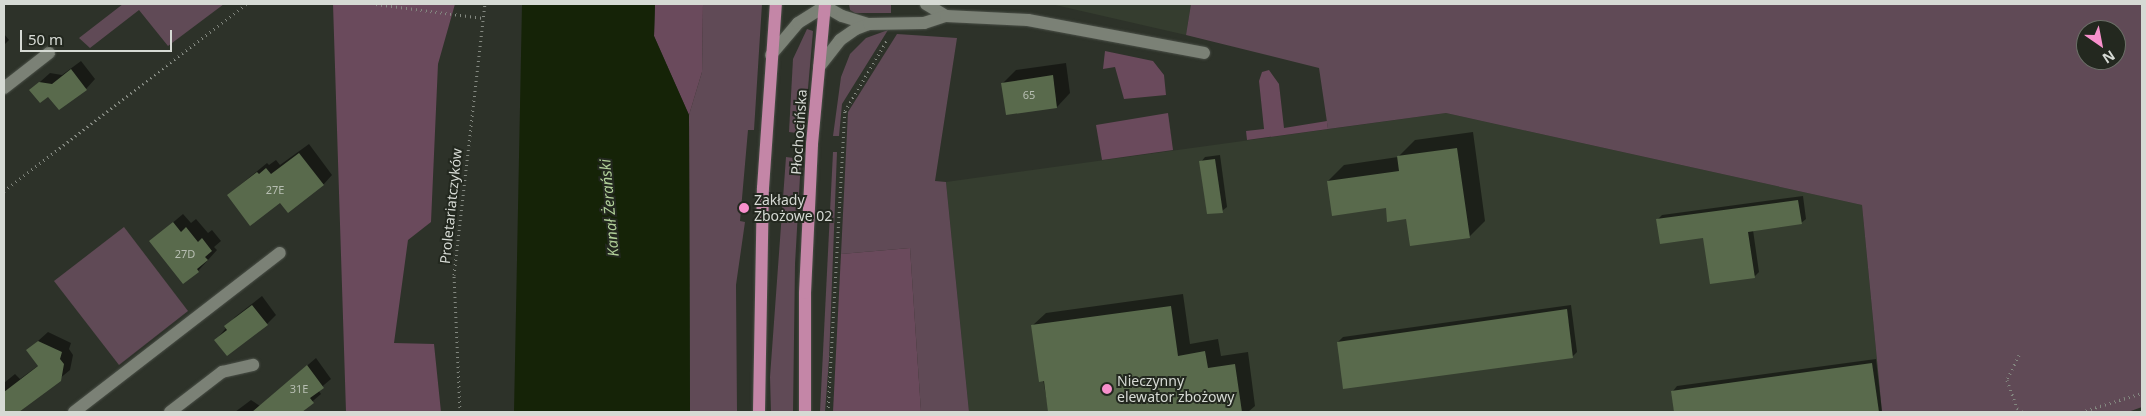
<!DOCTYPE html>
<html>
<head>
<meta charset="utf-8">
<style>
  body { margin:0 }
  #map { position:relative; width:2146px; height:416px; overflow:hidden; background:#2d3229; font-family:"Noto Sans",sans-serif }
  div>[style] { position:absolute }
  .built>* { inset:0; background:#353d2f }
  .green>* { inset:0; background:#604a56 }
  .forest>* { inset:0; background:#6a4a5c }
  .water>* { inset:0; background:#152307 }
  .shadow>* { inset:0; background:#0007 }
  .building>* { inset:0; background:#596a4c }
  .path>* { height:3px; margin-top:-1.5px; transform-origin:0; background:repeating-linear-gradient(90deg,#838880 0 1px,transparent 0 5px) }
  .roads { filter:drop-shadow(0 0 1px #4b5048) drop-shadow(0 0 1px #4b5048) }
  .minor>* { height:12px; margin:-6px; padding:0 6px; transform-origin:6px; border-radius:6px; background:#7b8176 }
  .major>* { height:12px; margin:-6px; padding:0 6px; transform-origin:6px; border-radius:6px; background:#c486a7 }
  .dots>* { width:14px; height:14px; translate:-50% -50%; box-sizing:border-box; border:2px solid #23281f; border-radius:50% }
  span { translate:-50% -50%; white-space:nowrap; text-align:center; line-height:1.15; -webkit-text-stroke:4px #23281f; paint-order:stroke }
  .number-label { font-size:11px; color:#b7beb2 }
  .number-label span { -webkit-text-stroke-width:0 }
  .street-label { font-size:14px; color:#d6dad4 }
  .poi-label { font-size:14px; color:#d6dad4 }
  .left { translate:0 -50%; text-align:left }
  .water-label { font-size:15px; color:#b1d099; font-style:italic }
  .frame { position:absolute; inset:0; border:5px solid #d6dad4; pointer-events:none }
  .north { position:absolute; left:2076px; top:20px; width:50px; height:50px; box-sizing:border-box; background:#23281f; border:1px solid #6b6f67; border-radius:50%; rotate:147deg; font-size:14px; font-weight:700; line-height:20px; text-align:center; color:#d6dad4 }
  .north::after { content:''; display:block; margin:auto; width:18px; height:22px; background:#f890cc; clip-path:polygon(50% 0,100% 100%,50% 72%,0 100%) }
  .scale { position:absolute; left:20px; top:30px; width:152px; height:22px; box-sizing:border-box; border:2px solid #d6dad4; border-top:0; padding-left:6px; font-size:15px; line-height:18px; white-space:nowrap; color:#d6dad4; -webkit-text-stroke:4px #23281f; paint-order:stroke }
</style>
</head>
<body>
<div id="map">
  <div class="built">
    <i style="clip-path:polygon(1051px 4px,1191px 4px,1186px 35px)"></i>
    <i style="clip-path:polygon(1446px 113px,1862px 205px,1882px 412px,969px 412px,946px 182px)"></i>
  </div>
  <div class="green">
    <i style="clip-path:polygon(123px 4px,224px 4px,168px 46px,139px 10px,90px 48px,79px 38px)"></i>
    <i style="clip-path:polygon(703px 4px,762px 4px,754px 130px,748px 130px,740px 221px,745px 222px,736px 285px,737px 412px,690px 412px,689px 115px,702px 72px)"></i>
    <i style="clip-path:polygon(849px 4px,891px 4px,891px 13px,855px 13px,850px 10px)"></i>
    <i style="clip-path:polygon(evenodd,1191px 4px,2142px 4px,2142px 407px,2128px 412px,1882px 412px,1862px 205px,1446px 113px,1328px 129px,1319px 68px,1186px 35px,1191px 4px,2086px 30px,2116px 30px,2116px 60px,2086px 60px,2086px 30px)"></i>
    <i style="clip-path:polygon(807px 29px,813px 31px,804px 134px,789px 132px,793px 59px)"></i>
    <i style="clip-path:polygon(888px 30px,842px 104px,839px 136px,833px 136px,841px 77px,850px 54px,866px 38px)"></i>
    <i style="clip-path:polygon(897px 34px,957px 38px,935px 181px,946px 182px,969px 412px,921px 412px,910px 248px,841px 254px,848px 112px)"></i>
    <i style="clip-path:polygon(833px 152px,837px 152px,829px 359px,825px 412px,820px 412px)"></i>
    <i style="clip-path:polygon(786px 157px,801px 159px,795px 264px,793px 412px,771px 412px,770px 377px)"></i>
    <i style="clip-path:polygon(124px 227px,188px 311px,119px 365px,54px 281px)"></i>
  </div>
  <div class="forest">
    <i style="clip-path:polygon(333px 4px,455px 4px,438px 64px,431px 222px,408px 240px,394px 343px,434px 344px,441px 412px,346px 412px)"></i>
    <i style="clip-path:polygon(655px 4px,703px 4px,702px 72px,689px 115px,654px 36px)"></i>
    <i style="clip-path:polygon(1105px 51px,1153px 61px,1164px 75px,1166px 95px,1124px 99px,1115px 67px,1103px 69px)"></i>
    <i style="clip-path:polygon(1269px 70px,1279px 84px,1284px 128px,1327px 121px,1328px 129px,1247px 140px,1246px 131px,1264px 129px,1259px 81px,1262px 72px)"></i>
    <i style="clip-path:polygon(1168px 113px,1173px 150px,1102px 160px,1096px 125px)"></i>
    <i style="clip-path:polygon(910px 248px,921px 412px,833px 412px,841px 254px)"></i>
  </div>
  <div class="water">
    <i style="clip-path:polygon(522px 4px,655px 4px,654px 36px,689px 115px,690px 412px,514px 412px)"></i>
  </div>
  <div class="shadow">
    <i style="clip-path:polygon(4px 34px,9px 40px,4px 45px)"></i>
    <i style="clip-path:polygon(81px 61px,95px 79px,86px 89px,49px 95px,31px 90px,50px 73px,62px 75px)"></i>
    <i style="clip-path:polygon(1066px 63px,1070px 93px,1057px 107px,1003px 83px,1016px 70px)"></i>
    <i style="clip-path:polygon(1473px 132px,1485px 221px,1469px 237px,1407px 218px,1328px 181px,1344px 165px,1398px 157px,1415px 140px)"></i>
    <i style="clip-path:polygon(309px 144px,332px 175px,323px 185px,281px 201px,228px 195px,267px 163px,269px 165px,276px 160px,280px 165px)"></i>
    <i style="clip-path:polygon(1220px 155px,1227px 207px,1222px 211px,1201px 162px,1205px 157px)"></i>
    <i style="clip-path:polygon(1803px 196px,1806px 219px,1801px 223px,1753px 230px,1759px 272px,1755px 276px,1704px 237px,1657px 220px,1662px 215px)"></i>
    <i style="clip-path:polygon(183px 214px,191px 223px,196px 219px,208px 233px,212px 230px,221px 241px,214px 247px,217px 250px,198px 271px,151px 241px)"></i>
    <i style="clip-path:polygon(1183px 294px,1190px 344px,1218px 339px,1221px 356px,1248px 352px,1255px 406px,1248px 412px,1049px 412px,1033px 325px,1046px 313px)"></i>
    <i style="clip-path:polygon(262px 296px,276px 315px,267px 324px,216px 340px,235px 317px)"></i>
    <i style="clip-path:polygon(1571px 305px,1577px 352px,1572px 357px,1338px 342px,1343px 337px)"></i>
    <i style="clip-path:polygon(48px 332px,71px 343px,69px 349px,73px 355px,70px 370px,19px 412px,4px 412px,4px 383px,15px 374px,20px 379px,39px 365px,28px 350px)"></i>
    <i style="clip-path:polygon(316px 358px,331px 379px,318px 390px,321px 394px,300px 412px,293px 412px,290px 408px,284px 412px,235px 412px,251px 400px,260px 406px)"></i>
    <i style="clip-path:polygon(1876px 359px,1882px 412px,1676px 412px,1673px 391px,1677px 386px)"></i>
  </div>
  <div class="building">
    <i style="clip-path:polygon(71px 69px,87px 90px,59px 110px,48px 97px,40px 103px,29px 90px,39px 82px,52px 84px)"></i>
    <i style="clip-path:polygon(1053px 75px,1057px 108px,1006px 115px,1001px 83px)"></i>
    <i style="clip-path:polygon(1457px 148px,1470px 238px,1410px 246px,1406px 219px,1387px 222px,1386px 208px,1332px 216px,1327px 181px,1399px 171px,1397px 156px)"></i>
    <i style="clip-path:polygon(299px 153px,324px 185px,288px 213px,280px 203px,250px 226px,227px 195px,257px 172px,259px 174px,266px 168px,271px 174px)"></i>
    <i style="clip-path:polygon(1215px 159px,1223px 213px,1207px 214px,1199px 161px)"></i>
    <i style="clip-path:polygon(1798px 200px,1802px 224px,1748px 232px,1755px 278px,1710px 284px,1703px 238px,1660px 244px,1656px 219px)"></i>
    <i style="clip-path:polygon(173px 222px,181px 232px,186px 227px,198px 242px,202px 238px,212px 251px,205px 257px,208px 260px,197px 269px,199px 272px,183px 284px,149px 241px)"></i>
    <i style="clip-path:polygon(252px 305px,268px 325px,227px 356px,214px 340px,227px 330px,224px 326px)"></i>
    <i style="clip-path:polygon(1171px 306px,1178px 356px,1205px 351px,1208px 368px,1235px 364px,1242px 412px,1048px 412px,1044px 381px,1039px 382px,1031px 325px)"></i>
    <i style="clip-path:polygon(1567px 309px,1573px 358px,1343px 389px,1337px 342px)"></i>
    <i style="clip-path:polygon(38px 341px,62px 352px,60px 359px,64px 364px,61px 381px,19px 412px,4px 412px,4px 392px,38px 366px,26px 350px)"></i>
    <i style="clip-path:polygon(1872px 363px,1879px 412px,1674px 412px,1671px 391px)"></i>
    <i style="clip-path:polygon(307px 365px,324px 388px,310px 398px,314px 403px,302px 412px,252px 412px)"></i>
  </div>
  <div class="path">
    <i style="left:376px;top:4px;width:108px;rotate:7.5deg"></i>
    <i style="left:4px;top:191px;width:306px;rotate:-37.7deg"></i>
    <i style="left:2019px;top:355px;width:28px;rotate:116deg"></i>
    <i style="left:2007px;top:380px;width:30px;rotate:70deg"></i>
    <i style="left:2017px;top:408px;width:7px;rotate:34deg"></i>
    <i style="left:460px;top:412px;width:137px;rotate:-92.5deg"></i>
    <i style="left:454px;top:275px;width:273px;rotate:-83.5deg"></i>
    <i style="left:828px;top:412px;width:301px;rotate:-86.8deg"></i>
    <i style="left:845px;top:111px;width:82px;rotate:-59.4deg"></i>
    <i style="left:2081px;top:412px;width:64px;rotate:-17.3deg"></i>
  </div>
  <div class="roads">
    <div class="minor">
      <i style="left:821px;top:4px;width:24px;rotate:30deg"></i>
      <i style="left:842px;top:16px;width:28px;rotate:17deg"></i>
      <i style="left:926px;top:4px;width:23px;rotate:31deg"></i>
      <i style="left:771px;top:55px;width:42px;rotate:-49.8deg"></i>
      <i style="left:798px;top:23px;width:36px;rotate:-32deg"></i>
      <i style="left:819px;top:67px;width:34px;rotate:-52deg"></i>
      <i style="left:840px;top:40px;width:19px;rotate:-35deg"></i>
      <i style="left:856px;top:29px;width:14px;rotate:-21deg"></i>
      <i style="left:869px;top:24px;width:55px;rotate:-1deg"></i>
      <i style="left:924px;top:23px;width:23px;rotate:-18deg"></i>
      <i style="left:946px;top:16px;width:82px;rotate:2.8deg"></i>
      <i style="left:1028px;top:20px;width:179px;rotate:10.6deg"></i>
      <i style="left:4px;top:88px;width:57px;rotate:-37.9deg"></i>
      <i style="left:74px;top:412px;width:260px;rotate:-37.7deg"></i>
      <i style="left:170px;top:412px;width:66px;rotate:-37.6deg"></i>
      <i style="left:222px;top:372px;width:32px;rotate:-13deg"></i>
    </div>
    <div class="major">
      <i style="left:759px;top:412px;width:224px;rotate:-89deg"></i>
      <i style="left:763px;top:188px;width:184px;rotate:-86deg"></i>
      <i style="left:805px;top:412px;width:119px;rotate:-90deg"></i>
      <i style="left:805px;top:293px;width:149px;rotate:-87.3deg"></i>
      <i style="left:812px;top:144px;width:141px;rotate:-84.7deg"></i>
    </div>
  </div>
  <div class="dots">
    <i style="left:744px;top:208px;background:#f890cc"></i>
    <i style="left:1107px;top:389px;background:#f890cc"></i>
  </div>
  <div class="number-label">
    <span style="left:1029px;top:95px">65</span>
    <span style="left:275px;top:190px">27E</span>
    <span style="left:185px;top:254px">27D</span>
    <span style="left:299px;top:389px">31E</span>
  </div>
  <div class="street-label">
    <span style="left:799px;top:132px;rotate:-86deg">Płochocińska</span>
    <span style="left:451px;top:206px;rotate:-84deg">Proletariatczyków</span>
  </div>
  <div class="poi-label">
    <span class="left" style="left:754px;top:208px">Zakłady<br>Zbożowe 02</span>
    <span class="left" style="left:1117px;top:389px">Nieczynny<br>elewator zbożowy</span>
  </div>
  <div class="water-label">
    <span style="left:609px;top:208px;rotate:-95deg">Kanał Żerański</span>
  </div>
  <div class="frame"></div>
  <div class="north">N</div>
  <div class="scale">50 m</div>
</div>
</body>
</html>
